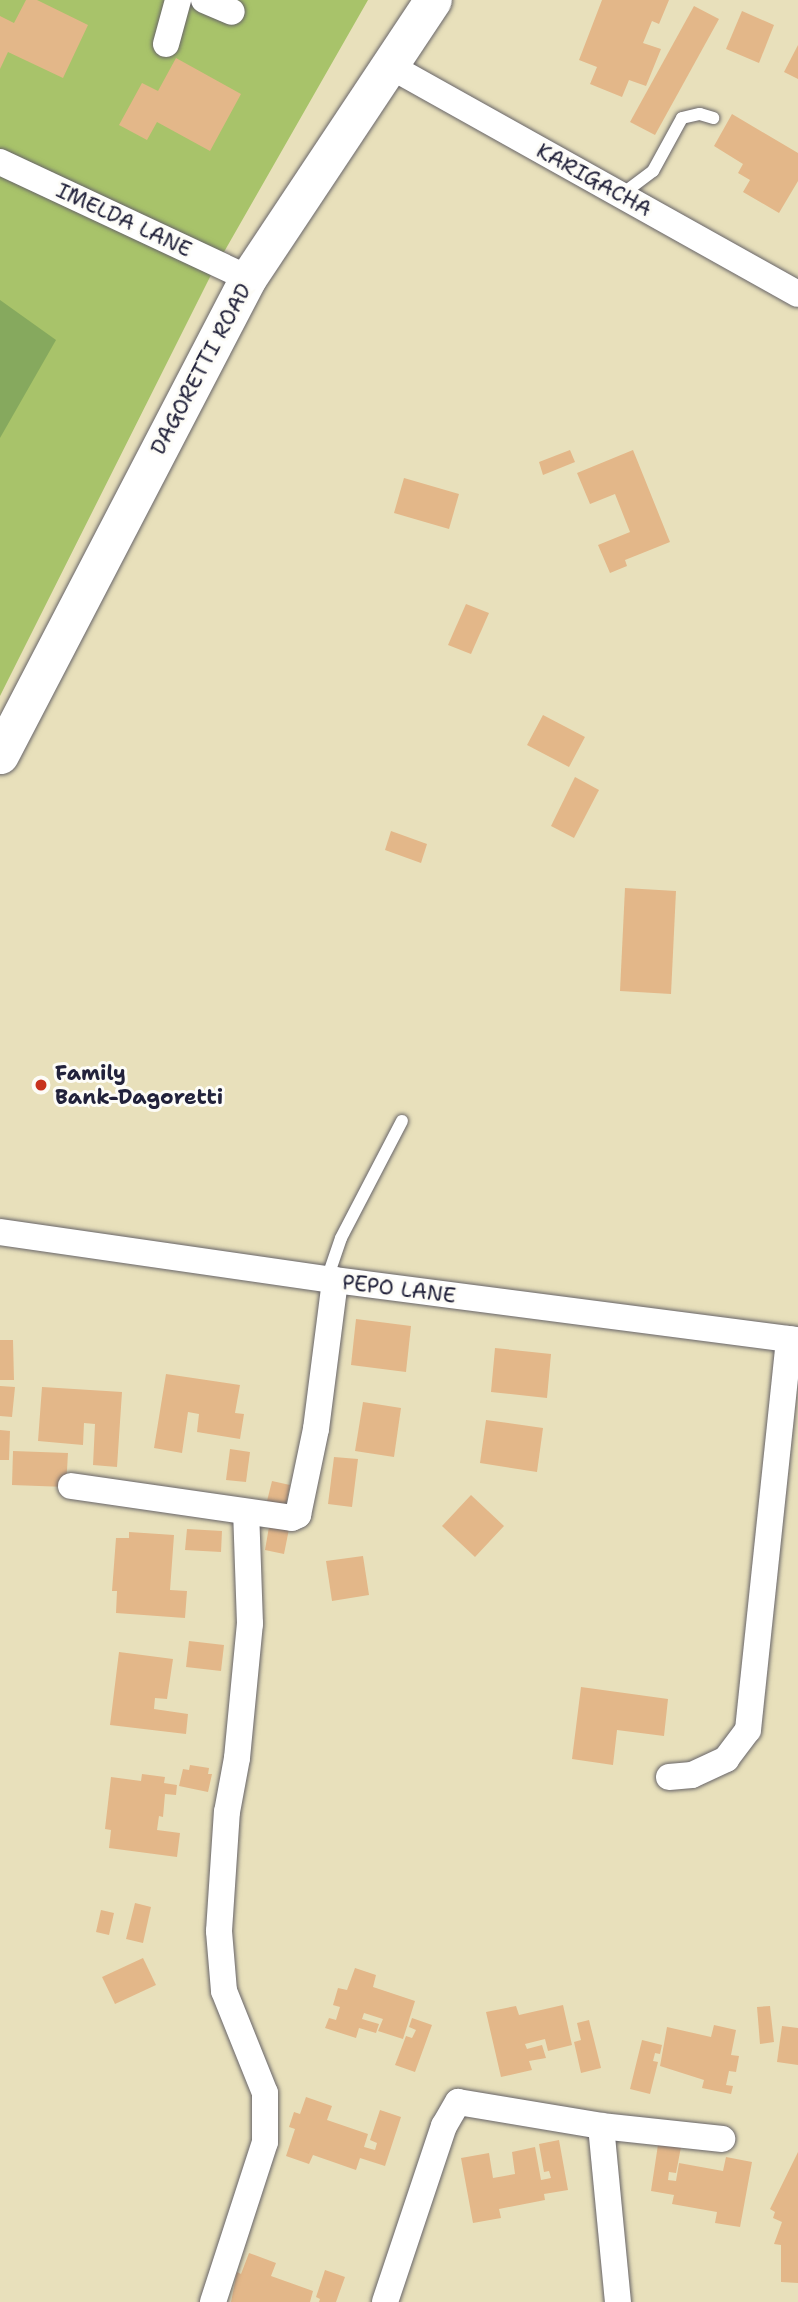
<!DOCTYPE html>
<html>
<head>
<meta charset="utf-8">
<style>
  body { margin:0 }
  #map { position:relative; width:798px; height:2302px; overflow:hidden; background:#e8e0bb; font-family:"Shantell Sans",sans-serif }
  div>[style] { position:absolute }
  .green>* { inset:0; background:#a8c36a }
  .forest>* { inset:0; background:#86a95e }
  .building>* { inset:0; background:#e3b789 }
  .roads { filter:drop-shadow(0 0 2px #676468) drop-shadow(0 0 2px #676468) }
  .lane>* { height:12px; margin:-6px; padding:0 6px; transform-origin:6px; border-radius:6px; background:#fff }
  .street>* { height:26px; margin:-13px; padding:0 13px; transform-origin:13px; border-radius:13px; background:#fff }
  .secondary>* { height:37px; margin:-18.5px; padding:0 18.5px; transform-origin:18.5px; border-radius:18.5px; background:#fff }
  .dots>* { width:19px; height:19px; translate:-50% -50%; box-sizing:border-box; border:4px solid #fdfcf7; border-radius:50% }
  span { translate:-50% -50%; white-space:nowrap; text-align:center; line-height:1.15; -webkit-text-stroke:6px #fdfcf7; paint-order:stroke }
  .street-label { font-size:21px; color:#22223b }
  .poi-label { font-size:21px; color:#22223b; font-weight:700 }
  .left { translate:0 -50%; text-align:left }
</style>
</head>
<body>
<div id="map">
  <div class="green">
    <i style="clip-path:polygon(0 0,368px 0,212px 273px,0 696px)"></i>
  </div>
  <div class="forest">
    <i style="clip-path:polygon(0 300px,56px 340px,0 438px)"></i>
  </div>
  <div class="building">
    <i style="clip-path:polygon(26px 0,37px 0,88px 25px,63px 78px,8px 52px,0 69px,0 16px,14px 23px)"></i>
    <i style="clip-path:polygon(602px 0,669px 0,659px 24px,652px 21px,643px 43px,661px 49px,646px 86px,629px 80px,622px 97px,590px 84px,597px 67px,579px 60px)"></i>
    <i style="clip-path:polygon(694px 6px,719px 19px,655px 135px,630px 122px)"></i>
    <i style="clip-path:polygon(742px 11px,774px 25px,759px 63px,726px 49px)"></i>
    <i style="clip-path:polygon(798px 45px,798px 79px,784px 72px)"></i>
    <i style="clip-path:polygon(176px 58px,241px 94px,210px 151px,157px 122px,147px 140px,119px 125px,142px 83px,158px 91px)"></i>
    <i style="clip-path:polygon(732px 114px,798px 153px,798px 181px,779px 213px,743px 192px,750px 180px,738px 173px,743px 164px,714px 146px)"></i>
    <i style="clip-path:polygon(570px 450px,575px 462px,543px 475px,539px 462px)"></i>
    <i style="clip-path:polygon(633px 450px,670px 542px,625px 560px,627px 566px,610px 573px,598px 545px,630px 532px,615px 494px,590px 504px,577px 473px)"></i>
    <i style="clip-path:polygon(404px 478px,459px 494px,449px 529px,394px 513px)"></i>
    <i style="clip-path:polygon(466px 604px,489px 613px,471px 654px,448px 645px)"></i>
    <i style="clip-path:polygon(543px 715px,585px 737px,569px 767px,527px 745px)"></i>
    <i style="clip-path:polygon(575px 777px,599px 790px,574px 838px,551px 826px)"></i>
    <i style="clip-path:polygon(391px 831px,427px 844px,421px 863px,385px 850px)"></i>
    <i style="clip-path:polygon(625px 888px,676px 891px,671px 994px,620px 991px)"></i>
    <i style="clip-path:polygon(356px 1319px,411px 1326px,406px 1372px,351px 1365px)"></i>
    <i style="clip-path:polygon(0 1340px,13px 1340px,14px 1380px,0 1380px)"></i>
    <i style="clip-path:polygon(495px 1348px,551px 1354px,547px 1398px,491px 1392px)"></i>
    <i style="clip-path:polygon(166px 1374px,240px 1385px,235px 1413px,244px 1414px,240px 1439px,197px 1432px,199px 1414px,188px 1412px,182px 1453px,154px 1448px)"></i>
    <i style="clip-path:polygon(0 1386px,15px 1387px,12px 1417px,0 1416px)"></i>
    <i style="clip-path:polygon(42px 1387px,122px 1392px,117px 1467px,93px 1465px,95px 1424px,84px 1423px,83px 1445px,38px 1441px)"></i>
    <i style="clip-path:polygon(363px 1402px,401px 1408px,394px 1457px,355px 1451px)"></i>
    <i style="clip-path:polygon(486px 1420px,543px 1428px,537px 1472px,480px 1463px)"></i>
    <i style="clip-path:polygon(0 1430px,10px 1431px,9px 1460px,0 1460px)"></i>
    <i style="clip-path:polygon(230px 1449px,250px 1452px,246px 1482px,226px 1480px)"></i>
    <i style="clip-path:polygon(13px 1451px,68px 1453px,66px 1487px,12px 1485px)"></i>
    <i style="clip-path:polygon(334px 1457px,358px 1459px,352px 1507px,328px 1504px)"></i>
    <i style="clip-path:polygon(272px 1481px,290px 1485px,286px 1505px,267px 1501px)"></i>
    <i style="clip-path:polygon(471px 1495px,504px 1526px,475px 1557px,442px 1526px)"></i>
    <i style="clip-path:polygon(270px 1521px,290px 1524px,284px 1554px,265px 1550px)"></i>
    <i style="clip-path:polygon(187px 1529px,222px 1531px,221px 1552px,185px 1550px)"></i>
    <i style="clip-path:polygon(129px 1532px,174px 1535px,170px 1590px,187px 1591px,185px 1618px,116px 1613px,117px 1591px,112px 1591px,116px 1538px,129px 1538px)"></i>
    <i style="clip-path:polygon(363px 1556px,369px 1595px,332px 1601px,326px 1561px)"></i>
    <i style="clip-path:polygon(189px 1641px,224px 1645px,221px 1671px,186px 1667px)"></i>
    <i style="clip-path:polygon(119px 1652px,173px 1659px,167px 1699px,155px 1698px,154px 1709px,188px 1714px,186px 1734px,110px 1725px)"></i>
    <i style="clip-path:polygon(581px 1687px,668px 1699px,664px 1736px,617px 1730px,613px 1765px,572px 1759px)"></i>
    <i style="clip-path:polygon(190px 1765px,209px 1768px,208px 1774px,212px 1774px,208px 1792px,179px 1786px,183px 1769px,189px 1770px)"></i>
    <i style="clip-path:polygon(142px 1774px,165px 1777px,164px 1783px,177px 1785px,176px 1795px,165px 1794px,163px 1817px,159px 1816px,157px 1830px,180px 1833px,177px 1857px,109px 1848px,111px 1830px,105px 1829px,111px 1777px,141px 1781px)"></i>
    <i style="clip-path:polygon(135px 1903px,151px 1907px,143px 1943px,126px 1939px)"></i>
    <i style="clip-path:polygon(101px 1910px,114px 1913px,109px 1935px,96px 1932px)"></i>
    <i style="clip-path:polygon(143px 1958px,156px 1985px,115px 2004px,102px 1977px)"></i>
    <i style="clip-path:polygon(355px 1968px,376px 1975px,373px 1987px,415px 2001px,403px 2039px,378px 2031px,383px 2019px,364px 2013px,362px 2019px,379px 2024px,376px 2033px,359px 2028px,356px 2038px,325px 2028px,329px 2018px,336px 2020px,340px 2007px,333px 2005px,338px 1988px,347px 1990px)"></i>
    <i style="clip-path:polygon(563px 2005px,572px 2045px,548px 2051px,545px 2039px,525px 2044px,527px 2049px,542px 2045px,546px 2058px,529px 2061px,532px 2070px,501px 2077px,486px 2012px,516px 2006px,519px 2015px)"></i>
    <i style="clip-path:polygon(770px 2006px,774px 2042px,760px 2044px,757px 2007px)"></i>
    <i style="clip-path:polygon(412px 2018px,432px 2025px,415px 2072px,395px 2065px,406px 2036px,412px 2038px,416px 2030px,409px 2027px)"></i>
    <i style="clip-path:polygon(589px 2020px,601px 2068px,581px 2073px,574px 2042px,581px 2040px,577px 2023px)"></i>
    <i style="clip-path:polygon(714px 2025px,736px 2030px,731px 2055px,739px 2056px,736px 2072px,729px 2071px,726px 2085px,733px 2086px,731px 2094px,702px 2088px,704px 2080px,660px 2066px,667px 2027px,711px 2037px)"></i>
    <i style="clip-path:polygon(782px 2026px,798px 2028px,798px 2065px,777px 2062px)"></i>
    <i style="clip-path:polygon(642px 2040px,662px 2045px,660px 2054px,655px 2053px,653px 2061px,658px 2062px,650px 2094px,630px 2089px)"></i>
    <i style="clip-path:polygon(306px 2097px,332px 2106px,327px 2120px,368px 2134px,364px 2147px,375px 2150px,377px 2143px,370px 2140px,380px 2110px,401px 2117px,385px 2166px,360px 2158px,356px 2170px,313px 2155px,309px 2164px,286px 2156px,295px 2129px,289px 2127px,294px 2112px,300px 2114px)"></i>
    <i style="clip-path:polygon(659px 2138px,682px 2142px,676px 2173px,669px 2172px,668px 2180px,676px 2181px,679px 2163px,723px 2171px,726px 2157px,752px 2162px,740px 2227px,715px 2223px,717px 2212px,672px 2204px,674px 2195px,651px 2191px)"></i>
    <i style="clip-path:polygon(559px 2140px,568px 2190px,544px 2194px,545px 2200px,499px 2209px,501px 2218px,473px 2223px,461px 2158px,489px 2153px,493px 2178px,515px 2174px,512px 2152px,535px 2147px,541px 2180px,551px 2178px,549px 2171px,544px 2172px,539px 2144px)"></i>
    <i style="clip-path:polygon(798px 2152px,798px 2283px,781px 2282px,781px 2245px,774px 2244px,782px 2222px,773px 2218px,775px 2212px,770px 2209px)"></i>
    <i style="clip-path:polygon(249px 2253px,276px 2263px,271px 2276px,313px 2291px,310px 2302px,231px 2302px,237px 2272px,241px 2274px)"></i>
    <i style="clip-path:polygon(325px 2270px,345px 2277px,336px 2302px,319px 2302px,320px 2299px,316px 2297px)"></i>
  </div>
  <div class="roads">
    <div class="lane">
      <i style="left:621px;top:195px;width:40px;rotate:-37deg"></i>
      <i style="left:653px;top:171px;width:60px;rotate:-61.3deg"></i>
      <i style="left:682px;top:118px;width:18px;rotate:-13deg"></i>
      <i style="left:700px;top:114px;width:14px;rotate:17deg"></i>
      <i style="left:327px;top:1279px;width:43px;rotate:-71.1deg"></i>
      <i style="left:341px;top:1238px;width:132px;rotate:-62.5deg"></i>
    </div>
    <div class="street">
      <i style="left:204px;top:0;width:30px;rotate:23deg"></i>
      <i style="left:166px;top:44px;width:46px;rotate:-74.7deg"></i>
      <i style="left:390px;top:66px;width:467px;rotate:29.2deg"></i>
      <i style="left:0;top:162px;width:274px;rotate:25.1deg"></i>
      <i style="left:0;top:1232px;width:338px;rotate:8.2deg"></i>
      <i style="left:335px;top:1280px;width:467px;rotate:7.4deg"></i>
      <i style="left:71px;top:1486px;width:223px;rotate:8.2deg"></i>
      <i style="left:292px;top:1518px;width:7px;rotate:-27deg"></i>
      <i style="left:298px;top:1515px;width:88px;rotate:-78.2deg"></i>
      <i style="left:316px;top:1429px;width:150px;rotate:-82.7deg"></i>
      <i style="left:669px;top:1777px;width:23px;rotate:-5deg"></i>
      <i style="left:692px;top:1775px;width:38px;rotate:-25deg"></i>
      <i style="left:726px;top:1759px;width:36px;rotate:-53deg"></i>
      <i style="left:748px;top:1730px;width:393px;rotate:-84deg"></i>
      <i style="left:601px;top:2126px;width:177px;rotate:84.5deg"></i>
      <i style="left:213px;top:2302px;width:168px;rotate:-72deg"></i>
      <i style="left:265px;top:2142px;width:49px;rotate:-90deg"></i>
      <i style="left:265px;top:2093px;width:110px;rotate:-111.9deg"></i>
      <i style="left:224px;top:1991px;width:60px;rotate:-94.8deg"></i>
      <i style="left:219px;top:1931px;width:119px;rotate:-86.2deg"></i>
      <i style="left:227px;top:1812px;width:55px;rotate:-79.5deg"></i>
      <i style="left:237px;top:1758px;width:135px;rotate:-84.5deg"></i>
      <i style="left:250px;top:1624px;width:112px;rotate:-92deg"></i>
      <i style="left:385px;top:2302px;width:186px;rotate:-71.5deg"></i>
      <i style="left:444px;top:2126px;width:28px;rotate:-60deg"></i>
      <i style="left:458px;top:2102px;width:145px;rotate:9.5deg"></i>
      <i style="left:601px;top:2126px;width:122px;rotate:6.1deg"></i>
    </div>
    <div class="secondary">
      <i style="left:0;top:755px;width:538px;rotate:-62.53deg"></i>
      <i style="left:248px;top:278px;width:334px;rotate:-56.4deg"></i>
    </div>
  </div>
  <div class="dots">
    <i style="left:41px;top:1085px;background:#c8321e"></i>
  </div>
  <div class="street-label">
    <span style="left:594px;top:180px;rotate:29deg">KARIGACHA</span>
    <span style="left:124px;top:220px;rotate:25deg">IMELDA LANE</span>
    <span style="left:201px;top:369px;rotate:-62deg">DAGORETTI ROAD</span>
    <span style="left:399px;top:1289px;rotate:7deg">PEPO LANE</span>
  </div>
  <div class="poi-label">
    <span class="left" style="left:55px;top:1085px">Family<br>Bank-Dagoretti</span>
  </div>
</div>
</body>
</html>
